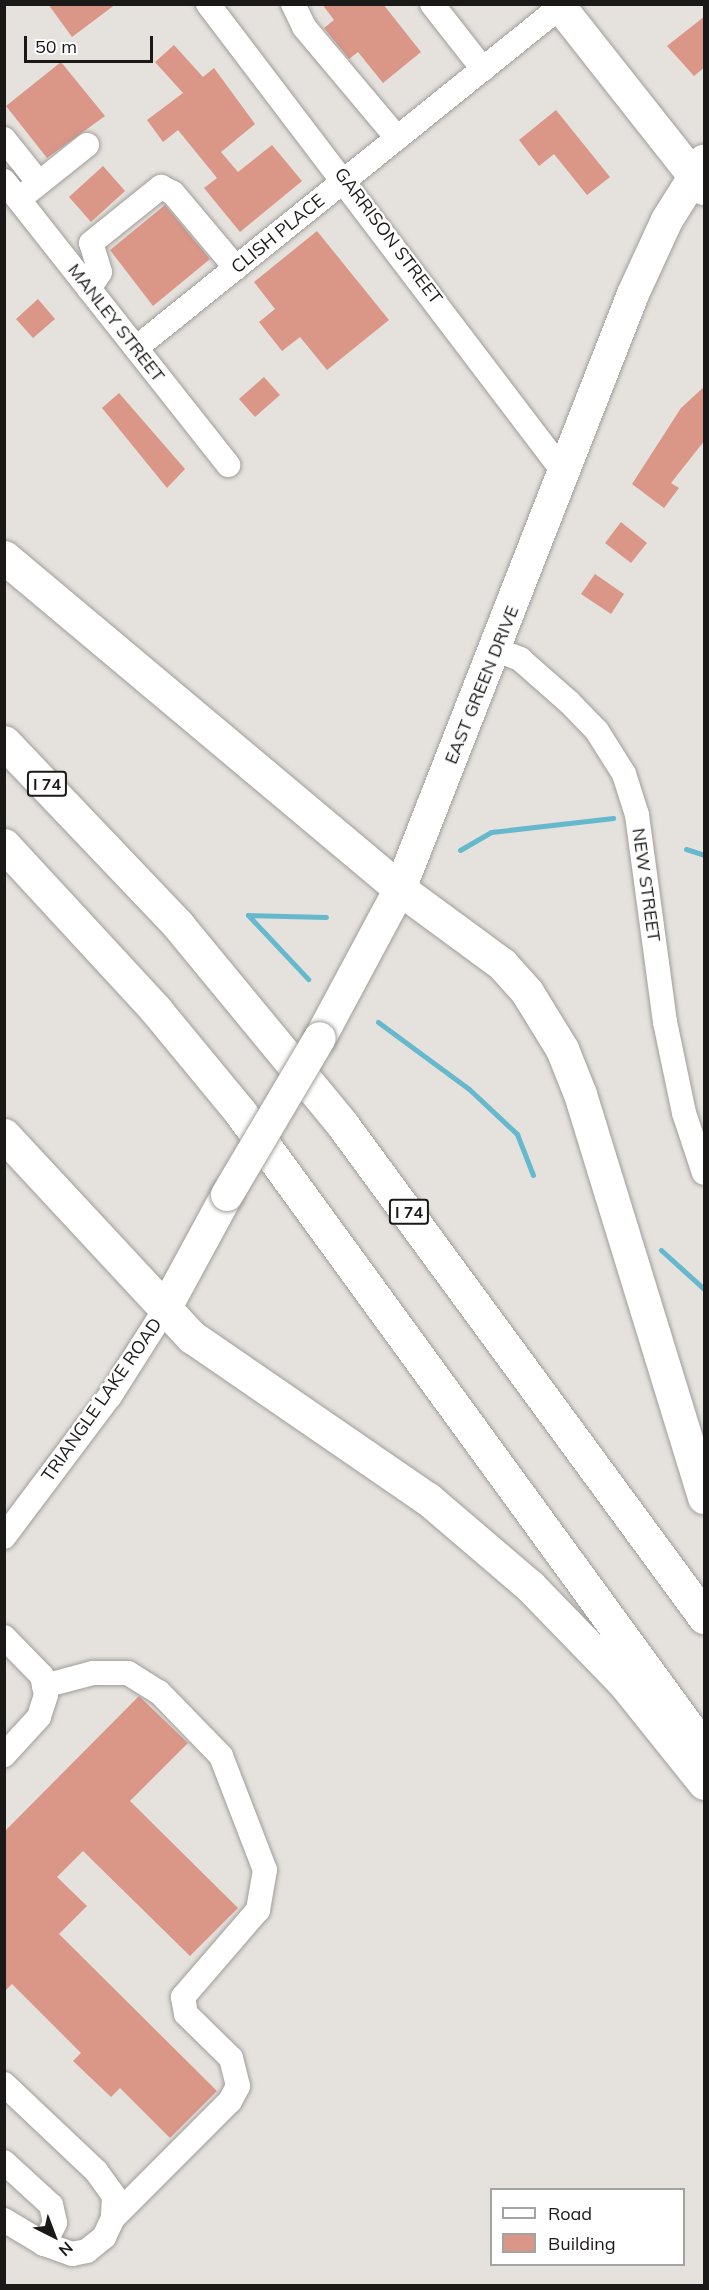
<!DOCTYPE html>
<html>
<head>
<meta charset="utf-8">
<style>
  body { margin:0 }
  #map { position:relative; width:709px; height:2290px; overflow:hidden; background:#e5e2de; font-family:Mulish,sans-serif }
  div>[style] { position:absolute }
  .stream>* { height:5px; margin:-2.5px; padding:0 2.5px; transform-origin:2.5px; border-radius:2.5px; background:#66b9cd }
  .building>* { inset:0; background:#da9687 }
  .roads { filter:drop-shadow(0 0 2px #a09d99) drop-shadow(0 0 2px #a09d99) }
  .minor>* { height:24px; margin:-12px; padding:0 12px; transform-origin:12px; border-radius:12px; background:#fff }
  .major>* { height:32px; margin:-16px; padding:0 16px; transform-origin:16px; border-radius:16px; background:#fff }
  .highway>* { height:33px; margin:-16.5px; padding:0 16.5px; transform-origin:16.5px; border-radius:16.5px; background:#fff }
  .bridges { filter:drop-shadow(0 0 2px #a09d99) drop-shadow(0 0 2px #a09d99) }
  .major-bridge>* { height:32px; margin:-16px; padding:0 16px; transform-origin:16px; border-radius:16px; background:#fff }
  span { translate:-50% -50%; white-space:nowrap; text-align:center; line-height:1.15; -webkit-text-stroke:5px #fff; paint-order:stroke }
  .shield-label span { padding:2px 4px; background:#fff; border:2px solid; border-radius:4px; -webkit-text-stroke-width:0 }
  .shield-label { font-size:16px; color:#1b1918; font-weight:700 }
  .street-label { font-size:18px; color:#1b1918 }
  .frame { position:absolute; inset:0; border:6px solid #1b1918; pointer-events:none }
  .legend { position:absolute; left:490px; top:2188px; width:195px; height:78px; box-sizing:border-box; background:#fff; border:2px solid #a4a3a3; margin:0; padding:8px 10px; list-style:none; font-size:18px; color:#1b1918 }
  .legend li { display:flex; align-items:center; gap:12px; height:30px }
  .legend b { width:30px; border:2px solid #a4a3a3 }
  .north { position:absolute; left:24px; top:2206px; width:60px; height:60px; -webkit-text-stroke:4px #fff; paint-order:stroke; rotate:138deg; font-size:16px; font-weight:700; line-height:24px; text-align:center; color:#1b1918 }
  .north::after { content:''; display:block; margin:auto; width:21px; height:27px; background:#1b1918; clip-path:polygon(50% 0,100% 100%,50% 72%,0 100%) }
  .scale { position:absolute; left:24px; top:36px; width:129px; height:27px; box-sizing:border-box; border:3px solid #1b1918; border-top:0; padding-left:8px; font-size:18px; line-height:21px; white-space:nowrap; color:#1b1918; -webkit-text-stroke:4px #fff; paint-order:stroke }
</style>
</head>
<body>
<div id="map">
  <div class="stream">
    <i style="left:686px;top:849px;width:19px;rotate:18deg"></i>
    <i style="left:460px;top:850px;width:36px;rotate:-30deg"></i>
    <i style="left:491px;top:832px;width:123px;rotate:-6.5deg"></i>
    <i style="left:248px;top:915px;width:88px;rotate:46.8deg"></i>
    <i style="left:248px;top:915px;width:78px;rotate:1.5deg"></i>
    <i style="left:378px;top:1022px;width:113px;rotate:36.4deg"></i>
    <i style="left:469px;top:1089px;width:66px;rotate:43.2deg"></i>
    <i style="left:517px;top:1134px;width:44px;rotate:68.7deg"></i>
    <i style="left:661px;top:1250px;width:58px;rotate:42.2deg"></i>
  </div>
  <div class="building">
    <i style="clip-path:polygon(48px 4px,116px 4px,72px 37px)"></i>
    <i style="clip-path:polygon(322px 4px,383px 4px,421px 52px,383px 83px,358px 52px,349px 59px,324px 28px,334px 20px)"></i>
    <i style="clip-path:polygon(705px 16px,705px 67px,694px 76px,667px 46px)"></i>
    <i style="clip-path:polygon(174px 45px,203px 77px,214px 68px,255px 124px,221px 152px,238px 172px,272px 145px,302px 181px,240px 232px,204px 188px,217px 178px,178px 130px,163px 142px,147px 120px,183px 93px,155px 62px)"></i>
    <i style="clip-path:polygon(61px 62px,105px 116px,47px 158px,6px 106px)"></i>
    <i style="clip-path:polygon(556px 110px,610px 177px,587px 195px,554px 154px,539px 166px,519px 140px)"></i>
    <i style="clip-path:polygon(103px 166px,125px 191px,91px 222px,69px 197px)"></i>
    <i style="clip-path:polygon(165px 205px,210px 259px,153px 306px,110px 250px)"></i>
    <i style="clip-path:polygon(317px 231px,389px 320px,327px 370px,300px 337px,282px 351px,259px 322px,275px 309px,254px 282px)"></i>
    <i style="clip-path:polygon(38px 299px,55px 319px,33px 338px,16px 319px)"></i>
    <i style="clip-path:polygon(264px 377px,280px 395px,255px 417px,239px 399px)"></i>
    <i style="clip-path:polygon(705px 386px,705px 440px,671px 483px,679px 488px,664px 508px,632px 484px,681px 408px)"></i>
    <i style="clip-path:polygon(119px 393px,185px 469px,167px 488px,102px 408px)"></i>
    <i style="clip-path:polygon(621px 522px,647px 543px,631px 563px,605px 543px)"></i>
    <i style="clip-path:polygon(595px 574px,624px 594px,611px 614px,581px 594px)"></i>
    <i style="clip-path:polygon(139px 1696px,188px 1743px,130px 1801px,238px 1908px,190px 1956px,83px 1851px,57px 1877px,87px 1906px,59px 1934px,217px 2091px,170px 2138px,120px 2088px,111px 2097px,73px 2061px,81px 2053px,12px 1984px,4px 1992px,4px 1832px)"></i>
  </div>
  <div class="roads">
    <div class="minor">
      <i style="left:208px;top:4px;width:585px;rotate:52.78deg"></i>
      <i style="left:293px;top:4px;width:25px;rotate:64deg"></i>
      <i style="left:304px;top:27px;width:145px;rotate:50deg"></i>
      <i style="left:432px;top:4px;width:83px;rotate:51.9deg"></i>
      <i style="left:4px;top:139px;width:56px;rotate:51.5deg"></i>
      <i style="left:4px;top:181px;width:362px;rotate:51.7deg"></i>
      <i style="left:19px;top:199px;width:87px;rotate:-38.5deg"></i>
      <i style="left:89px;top:289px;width:20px;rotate:-57deg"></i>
      <i style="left:100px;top:272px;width:30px;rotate:-107deg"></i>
      <i style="left:91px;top:243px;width:90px;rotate:-38.7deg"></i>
      <i style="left:161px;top:187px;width:13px;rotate:27deg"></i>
      <i style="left:173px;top:193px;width:98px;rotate:50deg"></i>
      <i style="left:136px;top:348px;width:544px;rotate:-38.81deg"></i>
      <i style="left:497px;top:650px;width:25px;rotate:21deg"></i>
      <i style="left:520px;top:659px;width:65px;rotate:41.3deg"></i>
      <i style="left:569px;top:702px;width:40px;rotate:46deg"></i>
      <i style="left:597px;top:731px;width:51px;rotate:57.9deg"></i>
      <i style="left:624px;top:774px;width:43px;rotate:72.4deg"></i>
      <i style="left:637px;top:815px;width:209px;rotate:82.3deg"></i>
      <i style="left:665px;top:1022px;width:93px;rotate:78.2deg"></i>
      <i style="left:684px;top:1113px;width:63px;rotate:71.6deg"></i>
      <i style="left:4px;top:1537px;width:176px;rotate:-53.1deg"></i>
      <i style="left:110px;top:1396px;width:101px;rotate:-57.6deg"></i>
      <i style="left:4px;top:1637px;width:54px;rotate:45.7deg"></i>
      <i style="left:42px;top:1676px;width:19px;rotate:78deg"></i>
      <i style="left:46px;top:1695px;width:23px;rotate:108deg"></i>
      <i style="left:39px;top:1717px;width:52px;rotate:132.6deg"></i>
      <i style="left:44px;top:1686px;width:51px;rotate:-14.9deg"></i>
      <i style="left:93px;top:1673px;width:35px"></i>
      <i style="left:128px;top:1673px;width:36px;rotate:32deg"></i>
      <i style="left:159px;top:1692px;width:89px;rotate:45.9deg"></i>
      <i style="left:221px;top:1756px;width:122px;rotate:68.9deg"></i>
      <i style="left:265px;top:1870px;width:41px;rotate:99.9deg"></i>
      <i style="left:258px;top:1910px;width:115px;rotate:130.8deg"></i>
      <i style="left:183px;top:1997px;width:17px;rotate:80deg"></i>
      <i style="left:186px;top:2014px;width:63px;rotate:44.4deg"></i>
      <i style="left:231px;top:2058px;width:29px;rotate:76deg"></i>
      <i style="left:238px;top:2086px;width:17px;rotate:118deg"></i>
      <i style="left:230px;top:2101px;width:165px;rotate:135deg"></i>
      <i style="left:4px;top:2084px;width:127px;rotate:43.4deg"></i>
      <i style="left:96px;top:2171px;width:31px;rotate:54deg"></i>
      <i style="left:114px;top:2196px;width:22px;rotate:93deg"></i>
      <i style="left:113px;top:2218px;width:21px;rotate:115deg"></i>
      <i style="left:104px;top:2237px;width:22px;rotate:141deg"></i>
      <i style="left:87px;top:2251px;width:15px;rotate:169deg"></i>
      <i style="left:72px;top:2254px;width:30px;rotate:-160deg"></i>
      <i style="left:44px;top:2244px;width:47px;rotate:-149deg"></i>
      <i style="left:4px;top:2162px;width:64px;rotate:42.5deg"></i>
      <i style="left:51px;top:2205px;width:18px;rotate:77deg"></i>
      <i style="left:55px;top:2223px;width:24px;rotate:118deg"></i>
    </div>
    <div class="major">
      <i style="left:558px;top:4px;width:236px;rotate:51.7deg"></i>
      <i style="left:320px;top:1038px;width:169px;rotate:-61.8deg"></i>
      <i style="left:400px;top:889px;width:639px;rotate:-68.61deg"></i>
      <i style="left:633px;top:294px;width:81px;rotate:-65.3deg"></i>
      <i style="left:667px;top:220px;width:70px;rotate:-57.9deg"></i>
      <i style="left:164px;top:1311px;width:132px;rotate:-61.5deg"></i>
    </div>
    <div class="highway">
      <i style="left:4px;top:557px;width:517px;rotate:39.98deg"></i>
      <i style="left:400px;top:889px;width:127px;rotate:36.3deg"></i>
      <i style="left:502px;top:964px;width:38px;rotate:48deg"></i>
      <i style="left:527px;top:992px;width:67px;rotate:58.4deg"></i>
      <i style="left:562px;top:1049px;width:48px;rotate:68.2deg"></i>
      <i style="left:580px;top:1094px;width:422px;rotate:72.9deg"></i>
      <i style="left:4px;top:742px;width:253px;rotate:46.4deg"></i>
      <i style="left:178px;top:925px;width:258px;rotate:50.5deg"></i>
      <i style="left:342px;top:1124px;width:612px;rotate:53.71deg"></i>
      <i style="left:4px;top:845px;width:224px;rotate:47.3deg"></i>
      <i style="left:156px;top:1010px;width:132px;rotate:50.5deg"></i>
      <i style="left:240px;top:1112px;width:788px;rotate:53.93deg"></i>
      <i style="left:4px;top:1135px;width:276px;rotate:47.1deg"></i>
      <i style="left:192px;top:1337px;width:286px;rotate:34.5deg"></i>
      <i style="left:428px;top:1499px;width:134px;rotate:40.5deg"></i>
      <i style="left:530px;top:1586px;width:135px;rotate:45.9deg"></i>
      <i style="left:624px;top:1683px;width:128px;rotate:51.3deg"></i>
    </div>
  </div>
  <div class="bridges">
    <div class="major-bridge">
      <i style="left:227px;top:1195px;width:182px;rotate:-59.4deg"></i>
    </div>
  </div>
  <div class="shield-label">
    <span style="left:47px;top:784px">I 74</span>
    <span style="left:409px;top:1212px">I 74</span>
  </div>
  <div class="street-label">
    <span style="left:278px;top:234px;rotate:-39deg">CLISH PLACE</span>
    <span style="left:388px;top:236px;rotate:53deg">GARRISON STREET</span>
    <span style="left:116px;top:323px;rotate:52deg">MANLEY STREET</span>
    <span style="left:482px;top:685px;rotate:-68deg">EAST GREEN DRIVE</span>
    <span style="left:646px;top:885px;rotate:82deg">NEW STREET</span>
    <span style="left:102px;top:1400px;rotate:-55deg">TRIANGLE LAKE ROAD</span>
  </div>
  <div class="frame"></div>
  <ul class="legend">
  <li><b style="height:8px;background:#fff"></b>Road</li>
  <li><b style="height:16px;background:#da9687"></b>Building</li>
  </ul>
  <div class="north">N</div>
  <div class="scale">50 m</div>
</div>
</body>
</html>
